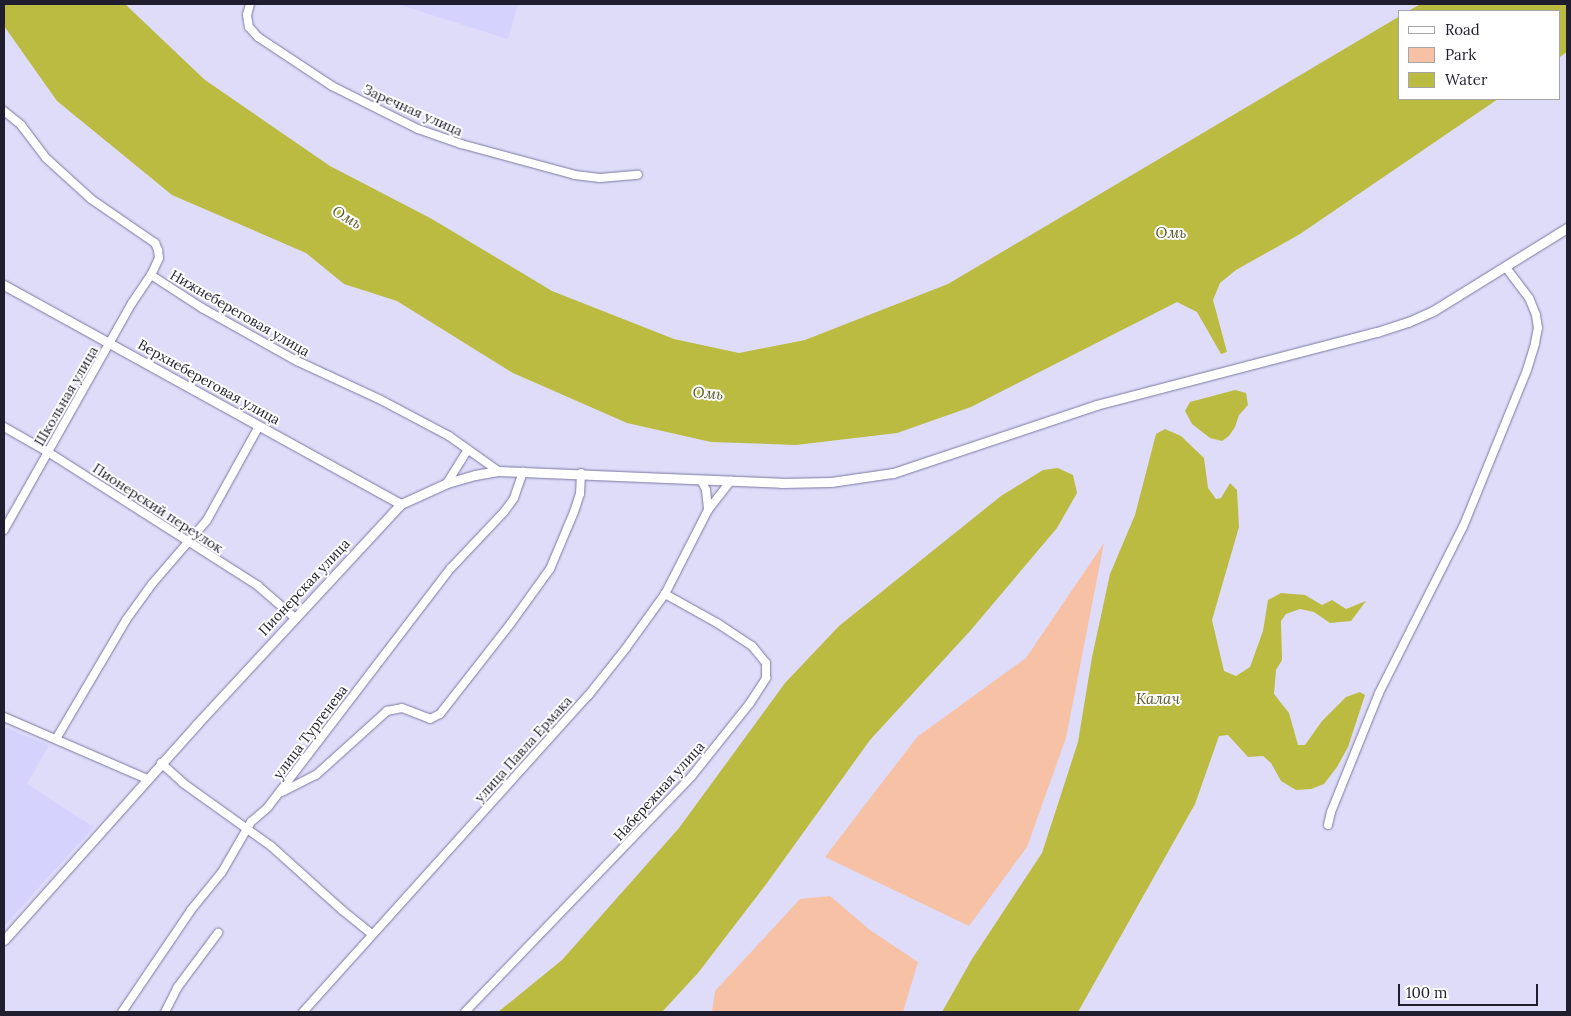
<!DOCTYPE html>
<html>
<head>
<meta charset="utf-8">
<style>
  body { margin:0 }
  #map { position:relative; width:1571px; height:1016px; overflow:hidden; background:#dedcf9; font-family:Lora,serif }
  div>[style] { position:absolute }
  .built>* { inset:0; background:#d6d2fe }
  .green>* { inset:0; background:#f6c1a4 }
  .water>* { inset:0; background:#bbbb42 }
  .roads { filter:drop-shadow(0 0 1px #7c77a2) drop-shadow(0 0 1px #7c77a2) }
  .minor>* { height:8px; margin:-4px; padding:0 4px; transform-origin:4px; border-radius:4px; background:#fff }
  .tertiary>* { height:9px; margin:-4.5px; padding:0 4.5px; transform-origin:4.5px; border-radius:4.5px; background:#fff }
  span { translate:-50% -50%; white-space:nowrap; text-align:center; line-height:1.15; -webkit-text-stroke:4px #fff; paint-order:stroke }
  .street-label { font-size:14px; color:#1f1d2e }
  .water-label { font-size:15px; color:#595a2a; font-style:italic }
  .frame { position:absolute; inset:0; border:5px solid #1f1d2e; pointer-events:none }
  .legend { position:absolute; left:1398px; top:10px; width:162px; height:90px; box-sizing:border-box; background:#fff; border:1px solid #a5a5ab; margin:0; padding:6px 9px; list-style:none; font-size:15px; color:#1f1d2e }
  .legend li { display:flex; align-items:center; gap:10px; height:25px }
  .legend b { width:25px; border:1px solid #a5a5ab }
  .scale { position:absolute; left:1398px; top:984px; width:140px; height:22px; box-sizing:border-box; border:2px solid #1f1d2e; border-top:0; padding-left:6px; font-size:15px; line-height:18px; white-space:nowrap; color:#1f1d2e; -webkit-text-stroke:4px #fff; paint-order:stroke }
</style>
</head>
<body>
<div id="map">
  <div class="built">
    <i style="clip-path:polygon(397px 4px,518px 4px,508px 39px)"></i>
    <i style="clip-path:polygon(4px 727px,49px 745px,27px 784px,94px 827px,4px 926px)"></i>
  </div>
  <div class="green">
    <i style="clip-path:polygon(1104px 543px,1066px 738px,1027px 847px,969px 926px,825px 857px,917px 737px,1026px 658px)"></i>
    <i style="clip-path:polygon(830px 896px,870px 930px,918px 962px,903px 1012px,712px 1012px,715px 991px,800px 899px)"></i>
  </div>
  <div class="water">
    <i style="clip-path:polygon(4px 4px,125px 4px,205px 80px,330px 166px,432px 219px,552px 291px,674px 339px,739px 353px,805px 340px,948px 284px,1400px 16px,1400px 99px,1498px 99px,1300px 234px,1236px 270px,1220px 283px,1213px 300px,1227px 352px,1221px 354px,1197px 312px,1177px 302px,971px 407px,897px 433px,796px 445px,711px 442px,627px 423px,513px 373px,397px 301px,344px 284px,306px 253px,172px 195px,57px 101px,4px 26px)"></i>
    <i style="clip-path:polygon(1421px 4px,1567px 4px,1567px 52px,1560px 57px,1560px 11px,1408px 11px)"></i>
    <i style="clip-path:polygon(1235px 390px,1246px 393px,1248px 405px,1239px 415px,1235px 427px,1229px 436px,1222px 441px,1210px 438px,1192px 424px,1185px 411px,1190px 402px)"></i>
    <i style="clip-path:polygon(1165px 429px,1181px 436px,1204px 458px,1208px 488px,1216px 499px,1221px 498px,1230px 483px,1237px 490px,1239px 527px,1212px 620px,1224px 671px,1236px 676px,1250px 667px,1263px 631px,1268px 600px,1281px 593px,1305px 595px,1322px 605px,1332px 600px,1346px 609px,1366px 601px,1351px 621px,1330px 623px,1314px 612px,1300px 609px,1286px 614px,1281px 621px,1282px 660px,1276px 670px,1274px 694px,1289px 713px,1298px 745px,1305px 745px,1322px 721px,1346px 697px,1360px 692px,1365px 695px,1348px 747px,1337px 767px,1324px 784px,1311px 789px,1296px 790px,1281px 781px,1271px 763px,1263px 756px,1248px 757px,1228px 735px,1219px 736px,1195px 804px,1078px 1012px,942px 1012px,972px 959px,1042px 853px,1078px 742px,1092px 657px,1110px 574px,1135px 515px,1156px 434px)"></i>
    <i style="clip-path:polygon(1058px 468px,1073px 475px,1077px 493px,1057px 528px,970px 631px,870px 740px,767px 883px,698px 973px,662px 1012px,498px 1012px,562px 960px,679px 828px,785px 683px,839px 626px,1001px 496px,1043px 470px)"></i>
  </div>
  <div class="roads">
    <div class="minor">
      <i style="left:250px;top:4px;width:11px;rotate:105deg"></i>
      <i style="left:247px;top:15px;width:12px;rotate:81deg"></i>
      <i style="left:249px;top:27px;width:13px;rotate:48deg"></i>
      <i style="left:258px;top:37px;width:89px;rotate:33.5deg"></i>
      <i style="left:332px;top:86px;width:96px;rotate:26.6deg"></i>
      <i style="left:418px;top:129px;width:46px;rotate:19.2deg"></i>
      <i style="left:461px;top:144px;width:118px;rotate:15.2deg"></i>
      <i style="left:575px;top:175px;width:25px;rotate:7deg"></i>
      <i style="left:600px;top:178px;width:38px;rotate:-5deg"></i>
      <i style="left:4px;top:111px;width:22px;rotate:39deg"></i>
      <i style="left:21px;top:125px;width:41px;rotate:52.9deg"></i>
      <i style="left:46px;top:158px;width:61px;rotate:42.3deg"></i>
      <i style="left:91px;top:199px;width:78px;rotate:34.5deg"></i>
      <i style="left:155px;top:243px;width:8px;rotate:67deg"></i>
      <i style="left:158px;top:250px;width:8px;rotate:83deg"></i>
      <i style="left:159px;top:258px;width:19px;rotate:115deg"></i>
      <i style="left:151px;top:275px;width:61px;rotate:32.9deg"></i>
      <i style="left:202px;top:308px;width:109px;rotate:29.2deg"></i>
      <i style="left:297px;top:361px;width:93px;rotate:24.9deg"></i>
      <i style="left:381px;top:400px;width:77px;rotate:27.9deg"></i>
      <i style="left:449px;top:436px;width:60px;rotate:35.5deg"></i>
      <i style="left:4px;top:427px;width:51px;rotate:29.6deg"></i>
      <i style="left:48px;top:452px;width:249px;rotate:32.5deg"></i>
      <i style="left:258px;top:586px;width:48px;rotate:40.7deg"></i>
      <i style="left:701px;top:480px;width:11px;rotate:63deg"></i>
      <i style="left:706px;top:490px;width:20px;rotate:84deg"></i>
      <i style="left:447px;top:483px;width:39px;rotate:-58deg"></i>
      <i style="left:4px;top:530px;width:261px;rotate:-60.6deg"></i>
      <i style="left:132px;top:303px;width:34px;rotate:-56deg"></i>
      <i style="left:4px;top:717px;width:156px;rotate:23.4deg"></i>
      <i style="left:56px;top:739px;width:138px;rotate:-59.5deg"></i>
      <i style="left:126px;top:620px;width:44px;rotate:-54.2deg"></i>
      <i style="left:152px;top:584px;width:84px;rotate:-49.3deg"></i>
      <i style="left:207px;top:520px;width:107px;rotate:-61deg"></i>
      <i style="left:161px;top:763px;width:30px;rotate:42deg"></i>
      <i style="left:183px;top:783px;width:108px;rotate:35.6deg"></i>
      <i style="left:271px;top:846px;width:96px;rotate:42deg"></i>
      <i style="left:342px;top:910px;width:38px;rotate:39deg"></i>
      <i style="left:282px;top:792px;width:38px;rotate:-27deg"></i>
      <i style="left:316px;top:775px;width:96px;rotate:-42deg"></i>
      <i style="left:387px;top:711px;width:15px;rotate:-11deg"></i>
      <i style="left:402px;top:708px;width:30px;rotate:21deg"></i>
      <i style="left:430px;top:719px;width:11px;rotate:-27deg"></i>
      <i style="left:440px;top:714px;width:115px;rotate:-52deg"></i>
      <i style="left:511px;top:623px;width:67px;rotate:-54.2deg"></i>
      <i style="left:550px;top:569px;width:62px;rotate:-67.2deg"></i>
      <i style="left:574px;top:512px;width:19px;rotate:-72deg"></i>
      <i style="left:580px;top:494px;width:21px;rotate:-87deg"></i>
      <i style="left:1328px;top:825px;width:13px;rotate:-77deg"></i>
      <i style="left:1331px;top:812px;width:128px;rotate:-68deg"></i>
      <i style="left:1379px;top:693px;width:186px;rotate:-63.2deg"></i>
      <i style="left:1463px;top:527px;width:170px;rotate:-67.8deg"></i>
      <i style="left:1527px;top:370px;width:28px;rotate:-73deg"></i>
      <i style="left:1535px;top:343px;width:15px;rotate:-79deg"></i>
      <i style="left:1538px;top:328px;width:13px;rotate:-99deg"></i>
      <i style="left:1536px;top:315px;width:18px;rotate:-112deg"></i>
      <i style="left:1529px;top:298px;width:39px;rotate:-127deg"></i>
      <i style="left:122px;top:1012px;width:123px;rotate:-55.9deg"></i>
      <i style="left:191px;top:910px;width:49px;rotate:-50.8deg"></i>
      <i style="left:222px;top:872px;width:58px;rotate:-59.9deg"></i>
      <i style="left:251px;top:822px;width:23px;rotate:-41deg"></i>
      <i style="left:268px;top:807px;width:301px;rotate:-52.6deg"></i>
      <i style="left:451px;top:568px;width:77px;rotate:-46.6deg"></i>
      <i style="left:504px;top:512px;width:17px;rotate:-54deg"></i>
      <i style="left:514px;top:498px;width:28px;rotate:-71deg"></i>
      <i style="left:165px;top:1012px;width:27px;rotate:-63deg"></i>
      <i style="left:177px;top:988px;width:69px;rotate:-53.3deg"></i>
      <i style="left:303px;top:1012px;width:426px;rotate:-48deg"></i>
      <i style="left:588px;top:696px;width:61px;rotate:-51.6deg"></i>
      <i style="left:626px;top:648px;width:67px;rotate:-54.2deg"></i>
      <i style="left:665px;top:594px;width:94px;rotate:-62.9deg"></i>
      <i style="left:708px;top:510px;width:37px;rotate:-52deg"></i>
      <i style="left:465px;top:1012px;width:326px;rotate:-46.1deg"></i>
      <i style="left:691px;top:777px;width:95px;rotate:-51.4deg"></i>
      <i style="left:750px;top:703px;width:30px;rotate:-57deg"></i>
      <i style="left:766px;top:678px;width:15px;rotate:-90deg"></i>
      <i style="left:766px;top:663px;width:22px;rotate:-129deg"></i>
      <i style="left:752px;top:646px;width:42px;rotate:-146.7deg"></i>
      <i style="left:717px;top:623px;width:60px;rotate:-150.9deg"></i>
    </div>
    <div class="tertiary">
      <i style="left:4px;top:285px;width:453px;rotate:28.9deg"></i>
      <i style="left:4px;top:940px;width:290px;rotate:-48.2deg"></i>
      <i style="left:197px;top:724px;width:300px;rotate:-47.2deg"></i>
      <i style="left:401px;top:504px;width:51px;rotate:-24.5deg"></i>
      <i style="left:447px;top:483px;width:29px;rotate:-16deg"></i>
      <i style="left:475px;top:475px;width:23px;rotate:-10deg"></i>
      <i style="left:498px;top:471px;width:283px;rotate:2.4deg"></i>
      <i style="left:781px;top:483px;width:50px;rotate:-1.1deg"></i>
      <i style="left:831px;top:482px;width:63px;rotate:-8.3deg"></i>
      <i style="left:893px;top:473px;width:214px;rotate:-18.5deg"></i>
      <i style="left:1096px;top:405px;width:290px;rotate:-14.6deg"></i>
      <i style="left:1377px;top:332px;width:33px;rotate:-18deg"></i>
      <i style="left:1408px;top:322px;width:27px;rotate:-24deg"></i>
      <i style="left:1433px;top:311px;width:158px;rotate:-31.8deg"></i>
    </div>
  </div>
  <div class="street-label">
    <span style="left:413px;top:110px;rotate:24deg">Заречная улица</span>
    <span style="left:240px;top:313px;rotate:30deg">Нижнебереговая улица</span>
    <span style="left:209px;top:382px;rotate:29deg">Верхнебереговая улица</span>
    <span style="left:66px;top:396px;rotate:-60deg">Школьная улица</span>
    <span style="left:158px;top:508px;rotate:33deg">Пионерский переулок</span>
    <span style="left:304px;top:587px;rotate:-47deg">Пионерская улица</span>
    <span style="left:310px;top:732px;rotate:-53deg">улица Тургенева</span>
    <span style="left:523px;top:749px;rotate:-48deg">улица Павла Ермака</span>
    <span style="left:659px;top:791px;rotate:-48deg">Набережная улица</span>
  </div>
  <div class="water-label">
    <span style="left:347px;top:217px;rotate:31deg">Омь</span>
    <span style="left:1171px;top:233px">Омь</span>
    <span style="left:708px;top:393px;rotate:5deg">Омь</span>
    <span style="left:1158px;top:699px">Калач</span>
  </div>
  <div class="frame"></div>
  <ul class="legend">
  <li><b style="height:6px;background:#fff"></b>Road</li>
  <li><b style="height:14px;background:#f6c1a4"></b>Park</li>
  <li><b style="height:14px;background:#bbbb42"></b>Water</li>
  </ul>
  <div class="scale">100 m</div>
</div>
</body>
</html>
